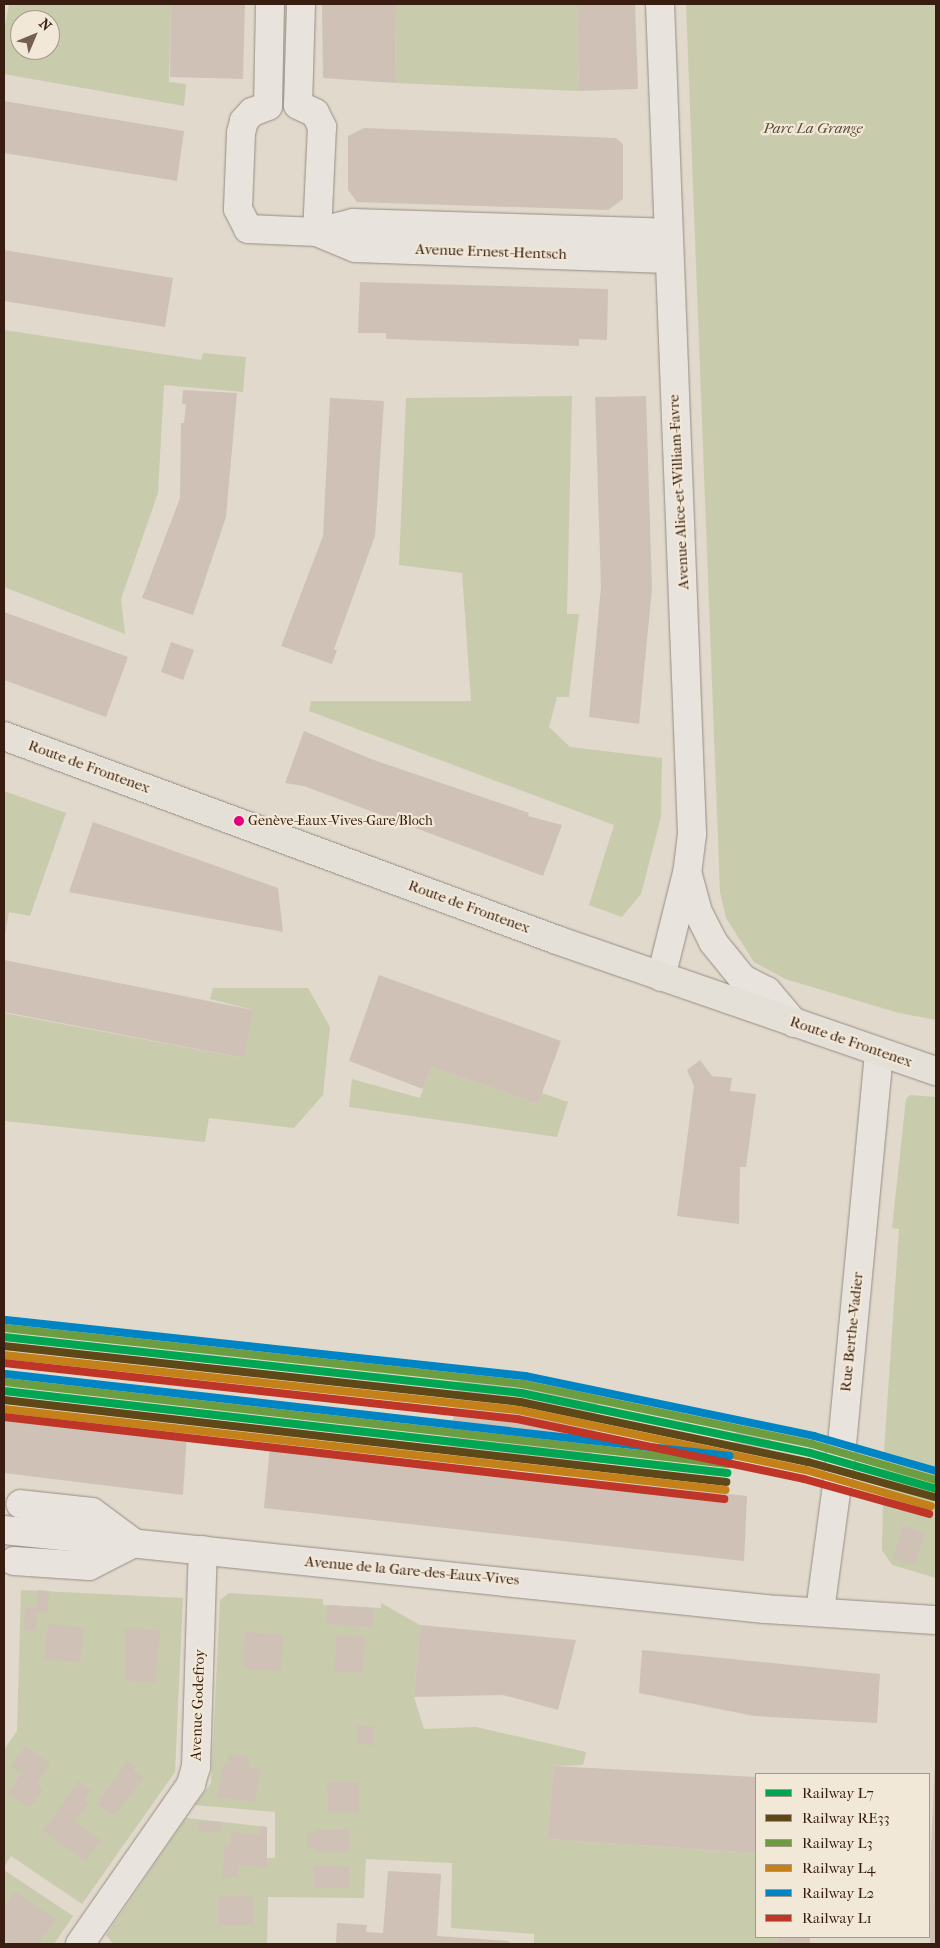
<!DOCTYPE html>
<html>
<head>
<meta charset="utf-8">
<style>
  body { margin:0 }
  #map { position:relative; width:940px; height:1948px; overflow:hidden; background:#e1d9cb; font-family:"IM FELL French Canon",serif }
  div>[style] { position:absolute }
  .green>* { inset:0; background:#c9cbad }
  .building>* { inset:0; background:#cfc1b6 }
  .roads { filter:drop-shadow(0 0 1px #968d84) drop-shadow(0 0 1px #968d84) }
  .minor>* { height:28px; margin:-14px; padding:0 14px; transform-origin:14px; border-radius:14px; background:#e8e3dc }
  .major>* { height:28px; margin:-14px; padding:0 14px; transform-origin:14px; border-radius:14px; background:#e4dfd7 }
  .rail-1>* { height:8px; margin:-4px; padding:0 4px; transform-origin:4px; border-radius:4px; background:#00a651 }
  .rail-2>* { height:8px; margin:-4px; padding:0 4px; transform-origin:4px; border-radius:4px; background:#5f4817 }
  .rail-3>* { height:8px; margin:-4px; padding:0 4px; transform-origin:4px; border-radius:4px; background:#6c9d40 }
  .rail-4>* { height:8px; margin:-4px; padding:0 4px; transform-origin:4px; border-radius:4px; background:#c48019 }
  .rail-5>* { height:8px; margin:-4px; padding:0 4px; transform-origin:4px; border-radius:4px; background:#0085c4 }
  .rail-6>* { height:8px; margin:-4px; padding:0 4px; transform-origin:4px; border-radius:4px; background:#bf3527 }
  .dots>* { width:14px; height:14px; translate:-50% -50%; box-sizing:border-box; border:2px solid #f1e8d7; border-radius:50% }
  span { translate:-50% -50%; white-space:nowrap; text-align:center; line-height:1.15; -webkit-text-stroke:4.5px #f1e8d7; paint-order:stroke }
  .bus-label { font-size:14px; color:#391d10 }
  .left { translate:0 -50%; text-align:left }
  .park-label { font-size:15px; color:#5e4e38; font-style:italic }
  .street-label { font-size:15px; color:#391d10 }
  .frame { position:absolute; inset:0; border:5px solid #391d10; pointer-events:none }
  .legend { position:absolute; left:755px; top:1773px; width:175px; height:165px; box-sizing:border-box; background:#f1e8d7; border:1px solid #a79787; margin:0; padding:6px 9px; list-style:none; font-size:15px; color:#391d10 }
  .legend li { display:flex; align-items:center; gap:10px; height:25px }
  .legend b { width:25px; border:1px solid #a79787 }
  .north { position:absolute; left:10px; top:10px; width:50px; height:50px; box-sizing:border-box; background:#f1e8d7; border:1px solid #a79787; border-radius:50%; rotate:45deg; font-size:14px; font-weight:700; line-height:20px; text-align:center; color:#391d10 }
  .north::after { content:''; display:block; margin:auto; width:18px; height:22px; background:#745f51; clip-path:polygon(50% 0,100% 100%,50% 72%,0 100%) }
</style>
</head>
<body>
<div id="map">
  <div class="green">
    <i style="clip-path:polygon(evenodd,9px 4px,171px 4px,169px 82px,186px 84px,184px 106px,4px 74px,4px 32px,9px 4px,20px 20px,50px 20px,50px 50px,20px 50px,20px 20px)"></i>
    <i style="clip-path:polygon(396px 4px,577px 4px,579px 91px,395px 83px)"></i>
    <i style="clip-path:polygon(686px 4px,936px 4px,936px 1020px,899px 1013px,785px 979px,754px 962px,726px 918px,720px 892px)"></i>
    <i style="clip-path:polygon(4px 330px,201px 360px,203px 353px,246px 357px,243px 392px,164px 385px,158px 493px,121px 599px,125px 634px,4px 587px)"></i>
    <i style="clip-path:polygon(572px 396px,567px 614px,579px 614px,569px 697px,557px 697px,549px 727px,570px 747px,662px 758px,661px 817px,641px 894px,622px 917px,589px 905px,614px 825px,309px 711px,311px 701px,471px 701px,462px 573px,399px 565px,406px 398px)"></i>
    <i style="clip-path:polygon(4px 791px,66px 813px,30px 916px,9px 912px,4px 940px)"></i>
    <i style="clip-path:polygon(213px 988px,308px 988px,330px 1027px,323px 1095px,294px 1128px,209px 1118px,205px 1142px,4px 1121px,4px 1013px,243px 1058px,253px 1010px,210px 999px)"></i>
    <i style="clip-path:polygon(431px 1067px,538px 1104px,542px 1093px,568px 1102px,557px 1137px,349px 1107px,352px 1079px,420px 1098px)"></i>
    <i style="clip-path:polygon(910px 1095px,936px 1097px,936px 1578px,892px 1565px,882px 1550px,884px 1451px,899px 1229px,892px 1228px,906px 1099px)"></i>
    <i style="clip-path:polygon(21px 1590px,183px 1598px,175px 1772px,82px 1904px,11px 1856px,4px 1867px,4px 1750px,17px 1731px)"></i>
    <i style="clip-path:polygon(229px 1593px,323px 1599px,323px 1605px,381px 1608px,381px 1603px,420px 1625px,414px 1697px,424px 1729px,476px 1727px,586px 1752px,583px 1765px,554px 1766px,547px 1839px,756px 1853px,756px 1937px,778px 1937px,777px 1944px,534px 1944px,534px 1934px,451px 1928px,452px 1863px,366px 1859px,364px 1898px,268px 1897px,267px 1944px,113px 1944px,106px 1935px,186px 1818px,267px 1827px,267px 1858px,275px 1858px,275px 1812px,195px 1805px,211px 1783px,220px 1600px)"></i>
    <i style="clip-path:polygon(4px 1870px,73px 1916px,54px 1944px,4px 1944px)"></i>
  </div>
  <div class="building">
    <i style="clip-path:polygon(171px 4px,245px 4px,243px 79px,170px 77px)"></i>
    <i style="clip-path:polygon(322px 4px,396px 4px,395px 83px,323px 78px)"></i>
    <i style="clip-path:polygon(577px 4px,635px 4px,638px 89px,579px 91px)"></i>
    <i style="clip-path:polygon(4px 101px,184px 131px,177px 181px,4px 153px)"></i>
    <i style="clip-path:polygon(364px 128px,616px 138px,623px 144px,623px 199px,608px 210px,357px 202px,348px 190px,348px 136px)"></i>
    <i style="clip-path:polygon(4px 250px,173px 278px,165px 327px,4px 301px)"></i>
    <i style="clip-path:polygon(360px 282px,608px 289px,607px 340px,579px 339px,579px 346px,386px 339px,386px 333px,358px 333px)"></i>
    <i style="clip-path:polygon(183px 390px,237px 393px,226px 517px,193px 615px,142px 598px,180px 498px,181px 423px,184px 423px,186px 404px,182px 404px)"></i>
    <i style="clip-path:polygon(646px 396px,652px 588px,639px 724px,589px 717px,601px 587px,595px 397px)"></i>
    <i style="clip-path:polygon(330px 398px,384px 401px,375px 536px,334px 649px,337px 650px,332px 664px,281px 646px,323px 536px)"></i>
    <i style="clip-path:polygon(4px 612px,128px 657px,106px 717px,4px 680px)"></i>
    <i style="clip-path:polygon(171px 642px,194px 650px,183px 680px,161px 672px)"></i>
    <i style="clip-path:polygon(304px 731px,371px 759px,529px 813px,528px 816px,562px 825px,543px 876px,304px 786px,285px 783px)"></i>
    <i style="clip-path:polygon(93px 822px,278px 888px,283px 932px,69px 892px)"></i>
    <i style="clip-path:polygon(4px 960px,253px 1010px,244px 1058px,4px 1012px)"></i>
    <i style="clip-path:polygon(379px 975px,561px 1041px,538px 1104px,431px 1067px,423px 1089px,349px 1061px)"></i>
    <i style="clip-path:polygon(700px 1060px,712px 1076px,732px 1078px,730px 1091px,756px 1094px,746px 1167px,740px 1167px,739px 1224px,677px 1216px,694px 1086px,687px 1070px)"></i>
    <i style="clip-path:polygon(458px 1376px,599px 1392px,590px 1468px,449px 1456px)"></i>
    <i style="clip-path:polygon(4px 1412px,187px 1433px,183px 1495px,4px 1473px)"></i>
    <i style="clip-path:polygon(736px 1432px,771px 1436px,769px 1454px,734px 1450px)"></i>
    <i style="clip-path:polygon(270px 1446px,747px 1496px,744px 1561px,264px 1508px)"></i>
    <i style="clip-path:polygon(903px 1525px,925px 1533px,914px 1565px,893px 1558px)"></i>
    <i style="clip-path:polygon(38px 1590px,49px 1591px,48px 1613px,37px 1612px,36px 1630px,24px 1630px,25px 1608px,37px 1608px)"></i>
    <i style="clip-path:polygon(328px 1605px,374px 1608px,372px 1627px,326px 1624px)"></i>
    <i style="clip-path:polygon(48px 1624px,84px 1628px,80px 1662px,44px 1659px)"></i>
    <i style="clip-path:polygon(420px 1625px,576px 1640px,558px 1710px,503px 1695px,414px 1697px)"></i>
    <i style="clip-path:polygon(125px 1628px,160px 1630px,155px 1682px,126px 1681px)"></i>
    <i style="clip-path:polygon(245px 1632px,283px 1635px,281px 1671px,243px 1669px)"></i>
    <i style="clip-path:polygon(337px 1635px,365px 1637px,362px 1673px,334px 1671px)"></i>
    <i style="clip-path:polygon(642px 1650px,880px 1674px,877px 1723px,754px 1716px,639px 1693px)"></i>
    <i style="clip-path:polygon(358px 1725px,374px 1726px,373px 1745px,357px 1744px)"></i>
    <i style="clip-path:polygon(25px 1746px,51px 1764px,37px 1783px,43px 1789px,30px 1808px,8px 1794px,21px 1773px,11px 1767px)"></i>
    <i style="clip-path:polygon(229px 1754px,250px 1758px,248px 1768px,260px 1769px,255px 1802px,218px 1797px,223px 1764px,228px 1764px)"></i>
    <i style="clip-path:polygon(935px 1757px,936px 1944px,930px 1944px,931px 1851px)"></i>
    <i style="clip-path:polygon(127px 1761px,136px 1767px,133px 1771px,144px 1778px,114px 1815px,97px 1804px)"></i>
    <i style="clip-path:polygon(554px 1766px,756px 1777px,756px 1853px,547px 1839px)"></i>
    <i style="clip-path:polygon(78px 1781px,91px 1790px,84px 1801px,88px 1804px,75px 1822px,101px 1840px,86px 1861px,43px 1831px)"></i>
    <i style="clip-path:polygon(327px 1782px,359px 1782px,359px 1813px,328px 1812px)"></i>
    <i style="clip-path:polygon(199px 1821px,222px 1822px,221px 1832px,198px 1832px)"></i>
    <i style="clip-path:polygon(260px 1826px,267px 1827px,267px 1868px,238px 1865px,237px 1878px,222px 1878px,225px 1846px,230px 1846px,231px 1832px,259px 1835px)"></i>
    <i style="clip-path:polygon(315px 1829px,350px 1829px,349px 1852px,315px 1851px,315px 1848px,307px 1847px,307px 1833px,315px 1833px)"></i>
    <i style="clip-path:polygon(314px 1866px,349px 1866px,349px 1888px,314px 1888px)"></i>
    <i style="clip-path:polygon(388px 1871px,441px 1874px,437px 1936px,509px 1941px,509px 1944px,336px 1944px,337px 1923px,367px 1925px,366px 1932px,383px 1933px)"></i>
    <i style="clip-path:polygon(15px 1892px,56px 1919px,39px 1944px,13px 1944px,4px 1938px,4px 1909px)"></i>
    <i style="clip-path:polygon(218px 1896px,253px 1896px,253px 1925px,218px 1925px)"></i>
    <i style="clip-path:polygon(778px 1937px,810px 1937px,810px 1944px,777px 1944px)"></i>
  </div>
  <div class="roads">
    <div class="minor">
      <i style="left:270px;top:4px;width:102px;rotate:91.1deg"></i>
      <i style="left:268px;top:106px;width:17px;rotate:159deg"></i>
      <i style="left:252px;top:112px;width:12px;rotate:132deg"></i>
      <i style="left:244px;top:121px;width:12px;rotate:104deg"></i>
      <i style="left:241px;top:133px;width:76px;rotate:92.3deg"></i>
      <i style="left:238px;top:209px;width:22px;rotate:63deg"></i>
      <i style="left:248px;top:229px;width:69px;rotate:2.5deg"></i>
      <i style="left:317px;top:232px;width:41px;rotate:22.8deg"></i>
      <i style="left:355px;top:248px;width:313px;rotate:2deg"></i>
      <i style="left:301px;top:4px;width:101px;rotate:91.7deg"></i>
      <i style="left:298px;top:105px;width:19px;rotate:25deg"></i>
      <i style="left:315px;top:113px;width:16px;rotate:63deg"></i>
      <i style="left:322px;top:127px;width:105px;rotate:92.7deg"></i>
      <i style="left:317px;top:232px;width:37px;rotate:-14deg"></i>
      <i style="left:353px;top:223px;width:314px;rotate:1.8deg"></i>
      <i style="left:660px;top:4px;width:831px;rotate:87.79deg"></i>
      <i style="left:692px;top:834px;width:39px;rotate:97deg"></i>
      <i style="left:687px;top:873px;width:107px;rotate:104deg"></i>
      <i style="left:688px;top:875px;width:38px;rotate:75deg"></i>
      <i style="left:698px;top:912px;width:34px;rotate:63deg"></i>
      <i style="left:713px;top:942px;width:48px;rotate:51deg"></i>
      <i style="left:743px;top:979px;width:27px;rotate:27deg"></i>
      <i style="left:767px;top:991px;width:42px;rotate:49.8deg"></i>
      <i style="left:4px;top:1530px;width:765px;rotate:5.93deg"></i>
      <i style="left:765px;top:1609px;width:171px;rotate:3.7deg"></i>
      <i style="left:14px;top:1561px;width:75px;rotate:3.8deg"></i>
      <i style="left:89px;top:1566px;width:51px;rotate:-27.1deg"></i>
      <i style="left:134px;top:1543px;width:52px;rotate:-143.6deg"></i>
      <i style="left:92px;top:1512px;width:72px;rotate:-173.7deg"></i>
      <i style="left:820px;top:1611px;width:157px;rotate:-82.3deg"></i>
      <i style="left:841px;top:1455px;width:404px;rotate:-84.6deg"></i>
      <i style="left:80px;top:1944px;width:195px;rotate:-55.2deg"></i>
      <i style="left:191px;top:1784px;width:18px;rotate:-74deg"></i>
      <i style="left:196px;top:1767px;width:217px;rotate:-88.2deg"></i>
    </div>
    <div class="major">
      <i style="left:4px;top:736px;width:589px;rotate:20.25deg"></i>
      <i style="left:557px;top:940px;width:401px;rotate:19.1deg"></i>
    </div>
  </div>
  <div class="rail-1">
    <i style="left:4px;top:1337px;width:520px;rotate:6.18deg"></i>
    <i style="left:521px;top:1393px;width:295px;rotate:11.7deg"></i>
    <i style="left:810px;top:1453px;width:131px;rotate:15.9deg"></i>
    <i style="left:4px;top:1391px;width:728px;rotate:6.47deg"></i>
  </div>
  <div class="rail-2">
    <i style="left:4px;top:1346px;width:519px;rotate:6.19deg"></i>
    <i style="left:520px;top:1402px;width:294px;rotate:11.8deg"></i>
    <i style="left:808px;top:1462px;width:131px;rotate:15.5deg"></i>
    <i style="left:4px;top:1400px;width:727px;rotate:6.48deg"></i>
  </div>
  <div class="rail-3">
    <i style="left:5px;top:1328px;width:521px;rotate:6.17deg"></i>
    <i style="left:523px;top:1384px;width:295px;rotate:11.7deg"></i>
    <i style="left:812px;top:1444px;width:129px;rotate:16.2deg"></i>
    <i style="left:5px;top:1382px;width:728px;rotate:6.47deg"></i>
  </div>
  <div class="rail-4">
    <i style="left:4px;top:1355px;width:517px;rotate:6.11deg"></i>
    <i style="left:518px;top:1410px;width:294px;rotate:11.8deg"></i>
    <i style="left:806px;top:1470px;width:130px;rotate:16.1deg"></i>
    <i style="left:4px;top:1409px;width:726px;rotate:6.41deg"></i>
  </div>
  <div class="rail-5">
    <i style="left:6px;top:1320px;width:522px;rotate:6.16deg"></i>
    <i style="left:525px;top:1376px;width:295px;rotate:11.7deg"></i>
    <i style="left:814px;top:1436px;width:127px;rotate:16deg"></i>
    <i style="left:6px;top:1374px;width:728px;rotate:6.47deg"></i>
  </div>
  <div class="rail-6">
    <i style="left:4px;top:1363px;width:516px;rotate:6.23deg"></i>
    <i style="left:517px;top:1419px;width:293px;rotate:11.8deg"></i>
    <i style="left:804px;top:1479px;width:130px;rotate:15.6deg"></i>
    <i style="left:4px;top:1417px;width:725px;rotate:6.5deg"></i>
  </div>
  <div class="dots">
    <i style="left:239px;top:821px;background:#e5007d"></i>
  </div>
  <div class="bus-label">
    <span class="left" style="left:248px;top:821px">Genève-Eaux-Vives-Gare/Bloch</span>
  </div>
  <div class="park-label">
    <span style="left:813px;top:129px">Parc La Grange</span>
  </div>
  <div class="street-label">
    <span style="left:491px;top:252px;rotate:2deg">Avenue Ernest-Hentsch</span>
    <span style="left:679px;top:492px;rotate:-93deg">Avenue Alice-et-William-Favre</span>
    <span style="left:89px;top:767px;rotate:20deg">Route de Frontenex</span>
    <span style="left:469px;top:907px;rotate:20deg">Route de Frontenex</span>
    <span style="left:851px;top:1042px;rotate:19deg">Route de Frontenex</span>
    <span style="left:852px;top:1332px;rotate:-84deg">Rue Berthe-Vadier</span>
    <span style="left:412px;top:1571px;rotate:5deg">Avenue de la Gare-des-Eaux-Vives</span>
    <span style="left:198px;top:1705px;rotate:-88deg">Avenue Godefroy</span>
  </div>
  <div class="frame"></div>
  <ul class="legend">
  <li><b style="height:6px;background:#00a651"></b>Railway L7</li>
  <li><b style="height:6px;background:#5f4817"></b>Railway RE33</li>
  <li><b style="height:6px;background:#6c9d40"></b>Railway L3</li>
  <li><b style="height:6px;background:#c48019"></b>Railway L4</li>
  <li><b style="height:6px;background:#0085c4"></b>Railway L2</li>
  <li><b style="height:6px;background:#bf3527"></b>Railway L1</li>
  </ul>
  <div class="north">N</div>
</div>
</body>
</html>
